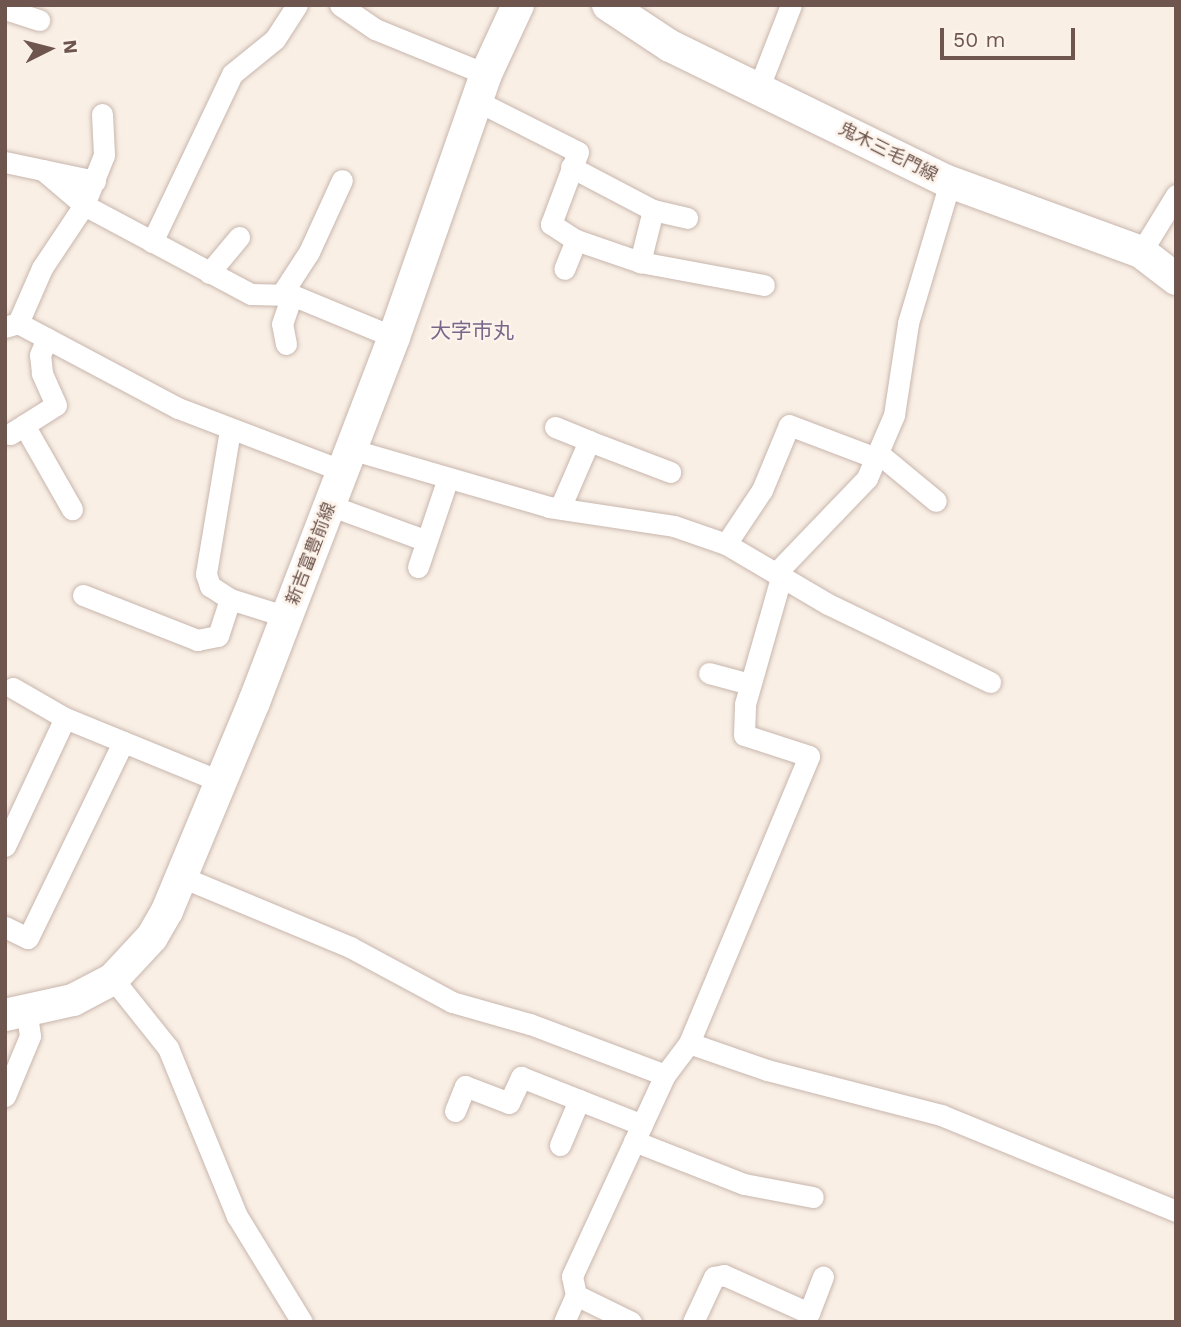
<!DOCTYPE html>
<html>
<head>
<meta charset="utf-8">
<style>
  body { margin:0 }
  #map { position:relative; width:1181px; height:1327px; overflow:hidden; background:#f9efe5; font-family:"Work Sans","Noto Sans JP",sans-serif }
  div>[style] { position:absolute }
  .roads { filter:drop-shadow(0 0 2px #c8b6ad) drop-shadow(0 0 2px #c8b6ad) }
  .street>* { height:21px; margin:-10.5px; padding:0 10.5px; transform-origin:10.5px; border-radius:10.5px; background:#fff }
  .secondary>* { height:32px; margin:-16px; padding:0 16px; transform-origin:16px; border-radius:16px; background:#fff }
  span { translate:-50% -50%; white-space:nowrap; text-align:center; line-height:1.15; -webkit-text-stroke:5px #fcf3eb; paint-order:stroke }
  .street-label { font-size:18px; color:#6e564e }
  .quarter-label { font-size:21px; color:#7a668b }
  .frame { position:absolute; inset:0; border:7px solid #6e564e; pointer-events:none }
  .north { position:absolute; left:14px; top:14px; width:70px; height:70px; -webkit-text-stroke:5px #fcf3eb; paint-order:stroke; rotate:84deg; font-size:19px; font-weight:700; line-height:28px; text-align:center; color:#6e564e }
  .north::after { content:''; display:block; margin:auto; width:24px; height:32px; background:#6e564e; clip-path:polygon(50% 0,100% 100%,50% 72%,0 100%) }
  .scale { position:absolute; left:940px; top:28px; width:135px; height:32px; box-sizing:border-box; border:4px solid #6e564e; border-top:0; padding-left:9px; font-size:21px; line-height:24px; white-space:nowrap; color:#6e564e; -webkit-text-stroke:5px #fcf3eb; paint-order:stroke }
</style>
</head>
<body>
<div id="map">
  <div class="roads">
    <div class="street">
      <i style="left:340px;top:5px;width:42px;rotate:34.4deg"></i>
      <i style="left:375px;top:29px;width:120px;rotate:22.1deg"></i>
      <i style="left:5px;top:9px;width:36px;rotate:18deg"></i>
      <i style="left:759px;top:87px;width:88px;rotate:-68.7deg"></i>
      <i style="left:477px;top:101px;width:113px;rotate:26.8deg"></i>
      <i style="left:578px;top:152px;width:77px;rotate:110.6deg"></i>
      <i style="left:551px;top:224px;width:30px;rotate:33deg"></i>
      <i style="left:576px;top:240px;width:31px;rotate:112deg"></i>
      <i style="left:5px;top:162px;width:92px;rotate:11.9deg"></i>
      <i style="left:571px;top:167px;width:93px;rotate:27.7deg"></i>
      <i style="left:653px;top:210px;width:54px;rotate:104deg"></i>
      <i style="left:640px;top:262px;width:126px;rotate:10.5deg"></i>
      <i style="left:43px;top:170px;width:54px;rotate:40.5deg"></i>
      <i style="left:84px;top:205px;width:54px;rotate:-68.2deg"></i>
      <i style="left:104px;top:155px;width:41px;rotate:-92.8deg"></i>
      <i style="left:653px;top:210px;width:35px;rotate:13deg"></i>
      <i style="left:576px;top:240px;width:68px;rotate:19deg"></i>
      <i style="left:152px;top:242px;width:186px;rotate:-64.5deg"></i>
      <i style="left:232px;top:74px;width:55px;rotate:-39.1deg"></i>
      <i style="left:275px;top:39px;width:40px;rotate:-57.1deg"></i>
      <i style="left:1141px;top:252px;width:67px;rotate:-58.4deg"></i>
      <i style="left:209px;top:273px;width:47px;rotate:-50.2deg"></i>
      <i style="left:281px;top:295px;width:51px;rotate:-56.9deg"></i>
      <i style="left:309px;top:252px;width:79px;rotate:-65.4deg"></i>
      <i style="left:18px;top:323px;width:181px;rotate:28deg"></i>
      <i style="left:178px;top:408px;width:177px;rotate:20.9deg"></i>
      <i style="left:5px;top:327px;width:14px;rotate:-17deg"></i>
      <i style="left:18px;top:323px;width:60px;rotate:-66.4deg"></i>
      <i style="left:42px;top:268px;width:76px;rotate:-56.3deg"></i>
      <i style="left:84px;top:205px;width:189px;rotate:28.1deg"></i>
      <i style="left:251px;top:294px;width:41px;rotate:1.4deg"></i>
      <i style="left:292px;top:295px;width:110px;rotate:22.4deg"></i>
      <i style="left:286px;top:344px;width:20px;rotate:-101deg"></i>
      <i style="left:282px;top:324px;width:31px;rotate:-71deg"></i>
      <i style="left:24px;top:425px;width:97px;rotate:60.3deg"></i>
      <i style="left:555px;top:427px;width:37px;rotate:22deg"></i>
      <i style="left:230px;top:430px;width:146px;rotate:99.5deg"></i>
      <i style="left:206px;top:574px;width:13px;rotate:72deg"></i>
      <i style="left:210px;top:586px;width:24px;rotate:33deg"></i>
      <i style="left:10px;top:434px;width:54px;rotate:-32.2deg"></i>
      <i style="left:56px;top:405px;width:35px;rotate:-114deg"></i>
      <i style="left:42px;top:373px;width:18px;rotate:-96deg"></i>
      <i style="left:40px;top:355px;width:18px;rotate:-68deg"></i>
      <i style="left:350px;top:449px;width:207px;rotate:16.2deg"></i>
      <i style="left:549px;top:507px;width:126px;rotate:8.6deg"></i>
      <i style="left:674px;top:526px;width:55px;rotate:19.1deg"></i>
      <i style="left:726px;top:544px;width:118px;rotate:30.5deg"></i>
      <i style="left:828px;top:604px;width:180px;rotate:25.7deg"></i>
      <i style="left:878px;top:453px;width:75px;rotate:39.6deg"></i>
      <i style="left:329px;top:505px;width:104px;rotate:20.2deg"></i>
      <i style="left:560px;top:508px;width:73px;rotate:-66.6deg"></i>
      <i style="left:589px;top:441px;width:87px;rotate:20.9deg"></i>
      <i style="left:726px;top:544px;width:65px;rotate:-56.3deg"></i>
      <i style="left:762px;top:490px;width:70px;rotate:-67.4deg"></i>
      <i style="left:789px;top:425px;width:93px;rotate:20.8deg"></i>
      <i style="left:418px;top:567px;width:91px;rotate:-71.4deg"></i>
      <i style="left:777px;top:572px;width:130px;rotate:-46.2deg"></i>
      <i style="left:867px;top:478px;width:69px;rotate:-66.8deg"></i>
      <i style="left:894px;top:415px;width:93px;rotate:-81.3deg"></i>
      <i style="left:908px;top:323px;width:147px;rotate:-73.4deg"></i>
      <i style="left:83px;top:595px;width:123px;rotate:21.5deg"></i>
      <i style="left:197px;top:640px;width:21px;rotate:-11deg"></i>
      <i style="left:218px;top:636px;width:39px;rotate:-72deg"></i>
      <i style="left:230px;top:599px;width:60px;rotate:17.5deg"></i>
      <i style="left:709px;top:673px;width:42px;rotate:15deg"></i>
      <i style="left:13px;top:688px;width:60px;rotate:30deg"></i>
      <i style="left:65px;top:718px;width:166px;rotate:22.2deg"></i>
      <i style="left:5px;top:846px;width:141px;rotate:-64.9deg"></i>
      <i style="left:182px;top:877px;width:182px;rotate:22.6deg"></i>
      <i style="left:350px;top:947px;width:116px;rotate:28.3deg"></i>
      <i style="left:452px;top:1002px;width:81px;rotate:15.8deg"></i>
      <i style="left:530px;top:1024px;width:144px;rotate:20.7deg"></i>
      <i style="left:665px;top:1075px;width:40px;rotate:-53deg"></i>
      <i style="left:689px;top:1043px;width:311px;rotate:-67.3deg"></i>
      <i style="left:809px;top:756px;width:68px;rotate:-162.1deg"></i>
      <i style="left:744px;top:735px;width:31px;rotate:-88deg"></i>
      <i style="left:745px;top:704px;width:135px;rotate:-74.1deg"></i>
      <i style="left:5px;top:927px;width:25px;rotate:26deg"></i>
      <i style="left:28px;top:938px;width:218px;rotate:-64.1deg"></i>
      <i style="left:113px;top:979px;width:88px;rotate:51.4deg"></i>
      <i style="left:168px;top:1048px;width:182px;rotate:67.7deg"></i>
      <i style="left:237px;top:1216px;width:124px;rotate:58.5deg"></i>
      <i style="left:689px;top:1043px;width:83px;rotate:19.1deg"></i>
      <i style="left:767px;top:1070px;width:180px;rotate:14.5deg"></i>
      <i style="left:941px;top:1115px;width:254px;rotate:22.2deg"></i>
      <i style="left:5px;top:1096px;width:65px;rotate:-67.4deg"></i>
      <i style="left:30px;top:1036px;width:22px;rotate:-98deg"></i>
      <i style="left:455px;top:1111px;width:27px;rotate:-68deg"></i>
      <i style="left:465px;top:1086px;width:47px;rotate:21.1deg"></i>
      <i style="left:509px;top:1103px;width:29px;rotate:-65deg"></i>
      <i style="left:521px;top:1077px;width:130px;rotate:21.6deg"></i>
      <i style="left:634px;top:1141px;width:118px;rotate:21.4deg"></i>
      <i style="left:744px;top:1184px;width:70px;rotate:10.7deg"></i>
      <i style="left:560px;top:1145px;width:49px;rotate:-67.1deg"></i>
      <i style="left:564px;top:1322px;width:30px;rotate:-66deg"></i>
      <i style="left:631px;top:1322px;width:61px;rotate:-153.9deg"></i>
      <i style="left:576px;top:1295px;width:19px;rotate:-102deg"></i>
      <i style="left:572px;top:1276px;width:221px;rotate:-65.2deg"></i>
      <i style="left:693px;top:1322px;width:50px;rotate:-65deg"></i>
      <i style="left:714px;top:1277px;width:10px;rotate:-11deg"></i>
      <i style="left:724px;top:1275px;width:93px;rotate:24.1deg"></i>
      <i style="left:809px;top:1313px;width:39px;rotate:-69deg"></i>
    </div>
    <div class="secondary">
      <i style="left:608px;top:5px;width:74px;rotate:33.5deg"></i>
      <i style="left:670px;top:46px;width:308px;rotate:26deg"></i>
      <i style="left:947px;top:181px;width:207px;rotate:20.1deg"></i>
      <i style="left:1141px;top:252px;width:44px;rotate:37.6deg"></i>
      <i style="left:5px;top:1015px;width:70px;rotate:-12.4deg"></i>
      <i style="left:73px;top:1000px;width:45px;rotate:-27.7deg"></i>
      <i style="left:113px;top:979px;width:57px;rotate:-47.1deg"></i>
      <i style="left:152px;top:937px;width:30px;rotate:-60deg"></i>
      <i style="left:167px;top:911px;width:226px;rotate:-67.4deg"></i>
      <i style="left:254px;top:702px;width:391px;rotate:-69deg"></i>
      <i style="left:394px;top:337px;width:279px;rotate:-70.7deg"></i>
      <i style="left:486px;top:74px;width:76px;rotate:-65.1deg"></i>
    </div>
  </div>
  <div class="street-label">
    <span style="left:888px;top:152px;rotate:27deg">鬼木三毛門線</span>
    <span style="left:311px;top:554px;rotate:-69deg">新吉富豊前線</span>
  </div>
  <div class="quarter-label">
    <span style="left:472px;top:331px">大字市丸</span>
  </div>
  <div class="frame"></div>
  <div class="north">N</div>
  <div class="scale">50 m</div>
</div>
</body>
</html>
